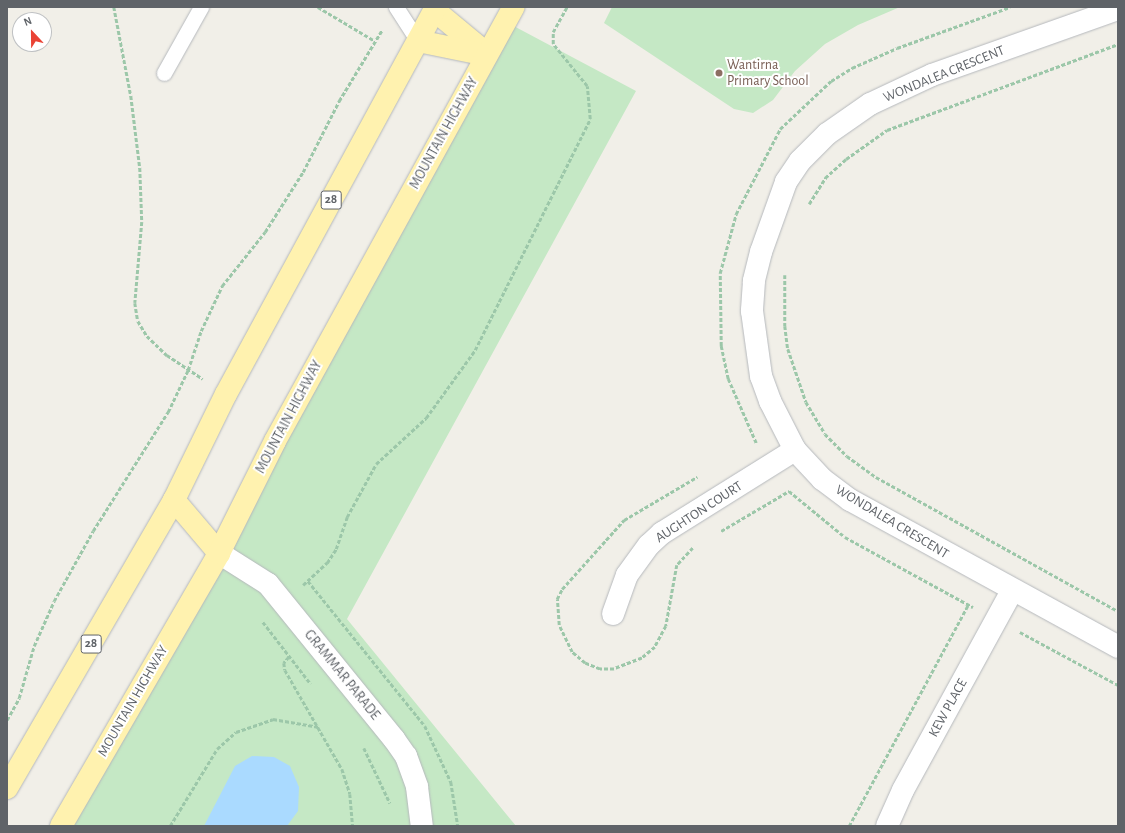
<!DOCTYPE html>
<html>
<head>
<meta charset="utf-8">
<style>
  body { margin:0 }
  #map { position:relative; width:1125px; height:833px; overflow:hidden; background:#f1efe8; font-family:"Alegreya Sans",sans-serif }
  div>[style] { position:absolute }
  .green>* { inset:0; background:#c5e8c5 }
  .water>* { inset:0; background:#aadaff }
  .path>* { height:2.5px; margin-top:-1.25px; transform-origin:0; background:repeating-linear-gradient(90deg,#9cc7a9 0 4px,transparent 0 6px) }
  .roads { filter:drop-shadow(0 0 1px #b5b8bc) drop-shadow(0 0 1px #b5b8bc) }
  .lane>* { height:15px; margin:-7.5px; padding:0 7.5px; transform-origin:7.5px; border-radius:7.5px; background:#fff }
  .street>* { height:22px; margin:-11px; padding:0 11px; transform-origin:11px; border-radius:11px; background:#fff }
  .primary>* { height:22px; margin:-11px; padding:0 11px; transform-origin:11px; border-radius:11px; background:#fff2af }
  .dots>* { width:11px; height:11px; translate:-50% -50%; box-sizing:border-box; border:2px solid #fff; border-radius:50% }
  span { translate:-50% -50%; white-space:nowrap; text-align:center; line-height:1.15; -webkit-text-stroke:4px #fff; paint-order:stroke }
  .shield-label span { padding:1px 3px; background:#fff; border:1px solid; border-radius:3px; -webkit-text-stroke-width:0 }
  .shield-label { font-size:13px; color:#5f6368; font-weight:700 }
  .education-label { font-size:14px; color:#785e54 }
  .left { translate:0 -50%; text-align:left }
  .street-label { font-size:14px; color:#5f6368 }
  .frame { position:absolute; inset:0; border:8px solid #5f6368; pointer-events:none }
  .north { position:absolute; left:12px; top:12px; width:40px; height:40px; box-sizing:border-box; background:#fff; border:1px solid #bfc1c3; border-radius:50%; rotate:338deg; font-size:11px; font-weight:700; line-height:16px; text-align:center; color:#5f6368 }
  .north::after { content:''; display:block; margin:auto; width:14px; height:18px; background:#ea4335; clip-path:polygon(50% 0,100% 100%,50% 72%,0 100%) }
</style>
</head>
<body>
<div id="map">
  <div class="green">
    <i style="clip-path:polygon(612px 7px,900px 7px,858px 25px,825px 44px,795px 71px,773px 100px,753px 113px,734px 109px,604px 23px)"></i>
    <i style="clip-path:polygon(506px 22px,636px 91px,347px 619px,516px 826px,61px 826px)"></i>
  </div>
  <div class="water">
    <i style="clip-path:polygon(252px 756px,274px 757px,290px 766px,299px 787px,298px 811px,287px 826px,204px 826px,235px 766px)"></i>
  </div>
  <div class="path">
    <i style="left:114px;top:7px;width:91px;rotate:79.2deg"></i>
    <i style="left:131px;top:96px;width:73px;rotate:82.9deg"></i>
    <i style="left:140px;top:168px;width:54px;rotate:87.9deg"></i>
    <i style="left:142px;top:222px;width:81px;rotate:94.9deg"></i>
    <i style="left:135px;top:303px;width:18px;rotate:81deg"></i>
    <i style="left:138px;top:321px;width:17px;rotate:59deg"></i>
    <i style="left:147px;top:336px;width:28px;rotate:44deg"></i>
    <i style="left:167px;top:355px;width:43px;rotate:33.7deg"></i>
    <i style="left:318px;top:7px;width:66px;rotate:30.8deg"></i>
    <i style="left:809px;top:204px;width:31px;rotate:-58deg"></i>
    <i style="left:825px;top:178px;width:28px;rotate:-42deg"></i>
    <i style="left:846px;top:159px;width:50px;rotate:-35.3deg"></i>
    <i style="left:887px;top:130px;width:246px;rotate:-20.4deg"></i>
    <i style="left:785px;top:275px;width:51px;rotate:90deg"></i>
    <i style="left:785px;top:326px;width:23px;rotate:83deg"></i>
    <i style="left:788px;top:349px;width:56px;rotate:71.2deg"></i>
    <i style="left:806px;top:402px;width:37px;rotate:59deg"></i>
    <i style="left:825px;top:434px;width:31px;rotate:45deg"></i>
    <i style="left:847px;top:456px;width:36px;rotate:36deg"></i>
    <i style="left:876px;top:477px;width:277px;rotate:29deg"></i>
    <i style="left:756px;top:443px;width:70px;rotate:-113.6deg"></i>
    <i style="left:728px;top:379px;width:34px;rotate:-102deg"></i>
    <i style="left:721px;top:346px;width:73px;rotate:-90.8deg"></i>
    <i style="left:720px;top:273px;width:61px;rotate:-74.8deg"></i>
    <i style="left:736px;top:214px;width:96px;rotate:-62.6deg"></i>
    <i style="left:780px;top:129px;width:70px;rotate:-43.3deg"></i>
    <i style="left:831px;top:81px;width:25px;rotate:-32deg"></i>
    <i style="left:852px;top:68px;width:49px;rotate:-24deg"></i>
    <i style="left:897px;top:48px;width:120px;rotate:-19.9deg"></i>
    <i style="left:789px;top:491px;width:72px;rotate:39.4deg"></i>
    <i style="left:845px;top:537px;width:146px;rotate:28.7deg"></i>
    <i style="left:721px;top:531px;width:79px;rotate:-30.5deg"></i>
    <i style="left:693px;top:548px;width:23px;rotate:133deg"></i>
    <i style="left:677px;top:565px;width:62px;rotate:100.2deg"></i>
    <i style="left:666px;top:626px;width:24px;rotate:118deg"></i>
    <i style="left:655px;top:647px;width:17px;rotate:140deg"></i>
    <i style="left:642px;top:658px;width:30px;rotate:159deg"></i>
    <i style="left:614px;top:669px;width:14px;rotate:180deg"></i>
    <i style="left:600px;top:669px;width:16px;rotate:-158deg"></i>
    <i style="left:585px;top:663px;width:17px;rotate:-140deg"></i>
    <i style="left:572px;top:652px;width:30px;rotate:-116deg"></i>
    <i style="left:559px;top:625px;width:26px;rotate:-94deg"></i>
    <i style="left:557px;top:599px;width:11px;rotate:-63deg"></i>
    <i style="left:562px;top:589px;width:93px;rotate:-48.1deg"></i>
    <i style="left:624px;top:520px;width:85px;rotate:-30.5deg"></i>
    <i style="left:308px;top:581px;width:186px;rotate:51.1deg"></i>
    <i style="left:425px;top:726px;width:62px;rotate:65.1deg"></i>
    <i style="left:451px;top:782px;width:45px;rotate:81deg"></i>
    <i style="left:303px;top:585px;width:33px;rotate:-43deg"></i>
    <i style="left:327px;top:563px;width:17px;rotate:-57deg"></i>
    <i style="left:336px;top:549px;width:34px;rotate:-71deg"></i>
    <i style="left:347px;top:517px;width:60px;rotate:-61.3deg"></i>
    <i style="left:376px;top:464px;width:68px;rotate:-42.6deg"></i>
    <i style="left:426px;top:418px;width:84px;rotate:-54.2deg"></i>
    <i style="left:475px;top:350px;width:258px;rotate:-63.5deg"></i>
    <i style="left:590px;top:119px;width:33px;rotate:-95deg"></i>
    <i style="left:587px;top:86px;width:54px;rotate:-129deg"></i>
    <i style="left:553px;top:44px;width:12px;rotate:-90deg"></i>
    <i style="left:553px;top:32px;width:29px;rotate:-61deg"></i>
    <i style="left:263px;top:622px;width:78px;rotate:52.3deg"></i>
    <i style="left:1020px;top:632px;width:111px;rotate:28.4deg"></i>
    <i style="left:289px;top:657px;width:8px;rotate:130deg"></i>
    <i style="left:284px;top:663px;width:7px;rotate:82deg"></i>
    <i style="left:285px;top:670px;width:114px;rotate:60.1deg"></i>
    <i style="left:342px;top:769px;width:26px;rotate:72deg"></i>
    <i style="left:350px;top:794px;width:32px;rotate:85deg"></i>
    <i style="left:7px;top:720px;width:25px;rotate:-61deg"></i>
    <i style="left:19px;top:698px;width:54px;rotate:-73.9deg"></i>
    <i style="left:34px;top:646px;width:49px;rotate:-66deg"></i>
    <i style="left:54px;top:601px;width:80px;rotate:-60.9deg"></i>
    <i style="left:93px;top:531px;width:141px;rotate:-57.8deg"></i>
    <i style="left:168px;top:412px;width:47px;rotate:-64.5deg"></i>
    <i style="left:188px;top:370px;width:41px;rotate:-71.6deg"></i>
    <i style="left:201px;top:331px;width:50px;rotate:-65deg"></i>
    <i style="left:222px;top:286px;width:69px;rotate:-51.5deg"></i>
    <i style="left:265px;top:232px;width:71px;rotate:-57.7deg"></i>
    <i style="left:303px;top:172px;width:80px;rotate:-63.1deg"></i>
    <i style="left:339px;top:101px;width:83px;rotate:-58.8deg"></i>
    <i style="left:364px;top:748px;width:61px;rotate:64.7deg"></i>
    <i style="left:170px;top:826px;width:90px;rotate:-58.6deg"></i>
    <i style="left:217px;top:749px;width:25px;rotate:-42deg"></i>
    <i style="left:236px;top:732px;width:39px;rotate:-19deg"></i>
    <i style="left:273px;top:719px;width:47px;rotate:9.9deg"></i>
    <i style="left:849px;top:826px;width:251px;rotate:-61.7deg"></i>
  </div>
  <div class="roads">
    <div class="lane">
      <i style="left:396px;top:7px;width:40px;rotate:57.1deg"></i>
      <i style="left:164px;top:73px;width:76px;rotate:-60.7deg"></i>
    </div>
    <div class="street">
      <i style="left:1118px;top:9px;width:197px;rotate:160.5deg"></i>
      <i style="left:932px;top:75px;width:68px;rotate:154.9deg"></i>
      <i style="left:870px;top:104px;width:52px;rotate:145.1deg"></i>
      <i style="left:827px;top:134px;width:38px;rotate:135deg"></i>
      <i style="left:800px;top:161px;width:25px;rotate:124deg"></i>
      <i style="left:786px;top:182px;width:74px;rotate:109.7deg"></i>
      <i style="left:761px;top:252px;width:30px;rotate:104deg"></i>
      <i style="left:754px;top:281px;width:30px;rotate:94deg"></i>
      <i style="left:752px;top:311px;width:66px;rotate:82.1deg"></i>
      <i style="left:761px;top:376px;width:27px;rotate:70deg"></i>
      <i style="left:770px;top:401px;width:55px;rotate:63deg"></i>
      <i style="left:795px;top:450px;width:40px;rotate:47deg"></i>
      <i style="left:822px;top:479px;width:35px;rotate:37deg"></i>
      <i style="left:850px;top:500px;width:306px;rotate:28.7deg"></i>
      <i style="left:219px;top:553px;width:58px;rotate:32.3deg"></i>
      <i style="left:268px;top:584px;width:200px;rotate:50.9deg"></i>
      <i style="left:394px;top:739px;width:21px;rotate:55deg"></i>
      <i style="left:406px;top:756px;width:33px;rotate:70deg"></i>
      <i style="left:417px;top:787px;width:39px;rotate:83deg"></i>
      <i style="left:613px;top:614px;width:41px;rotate:-70.3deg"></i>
      <i style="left:627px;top:575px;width:37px;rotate:-54deg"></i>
      <i style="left:649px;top:545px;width:18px;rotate:-43deg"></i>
      <i style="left:662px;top:533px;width:157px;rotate:-32deg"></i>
      <i style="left:887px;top:826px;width:39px;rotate:-66deg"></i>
      <i style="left:903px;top:790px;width:227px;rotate:-61.3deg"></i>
    </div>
    <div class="primary">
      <i style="left:434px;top:10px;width:69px;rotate:39.7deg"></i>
      <i style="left:418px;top:41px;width:70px;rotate:11.5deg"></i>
      <i style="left:174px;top:500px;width:70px;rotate:49.7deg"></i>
      <i style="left:7px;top:788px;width:333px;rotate:-59.9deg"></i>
      <i style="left:174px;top:500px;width:118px;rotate:-63.9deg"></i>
      <i style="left:226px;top:394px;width:440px;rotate:-61.5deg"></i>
      <i style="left:61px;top:826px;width:315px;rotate:-59.9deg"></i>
      <i style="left:219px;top:553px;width:125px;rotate:-63.4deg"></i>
      <i style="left:275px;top:441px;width:495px;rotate:-61.2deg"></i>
    </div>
  </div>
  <div class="dots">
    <i style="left:719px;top:73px;background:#8d6e63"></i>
  </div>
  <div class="shield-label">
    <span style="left:331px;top:200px">28</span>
    <span style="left:91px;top:644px">28</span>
  </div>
  <div class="education-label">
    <span class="left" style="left:727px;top:73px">Wantirna<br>Primary School</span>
  </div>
  <div class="street-label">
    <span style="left:944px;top:74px;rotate:-22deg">WONDALEA CRESCENT</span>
    <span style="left:444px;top:133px;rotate:-61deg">MOUNTAIN HIGHWAY</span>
    <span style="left:289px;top:417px;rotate:-62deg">MOUNTAIN HIGHWAY</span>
    <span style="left:699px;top:512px;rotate:-33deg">AUGHTON COURT</span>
    <span style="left:892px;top:522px;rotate:31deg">WONDALEA CRESCENT</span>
    <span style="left:342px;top:675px;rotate:51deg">GRAMMAR PARADE</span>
    <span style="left:133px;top:701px;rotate:-60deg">MOUNTAIN HIGHWAY</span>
    <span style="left:948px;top:708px;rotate:-61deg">KEW PLACE</span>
  </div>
  <div class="frame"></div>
  <div class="north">N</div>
</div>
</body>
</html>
